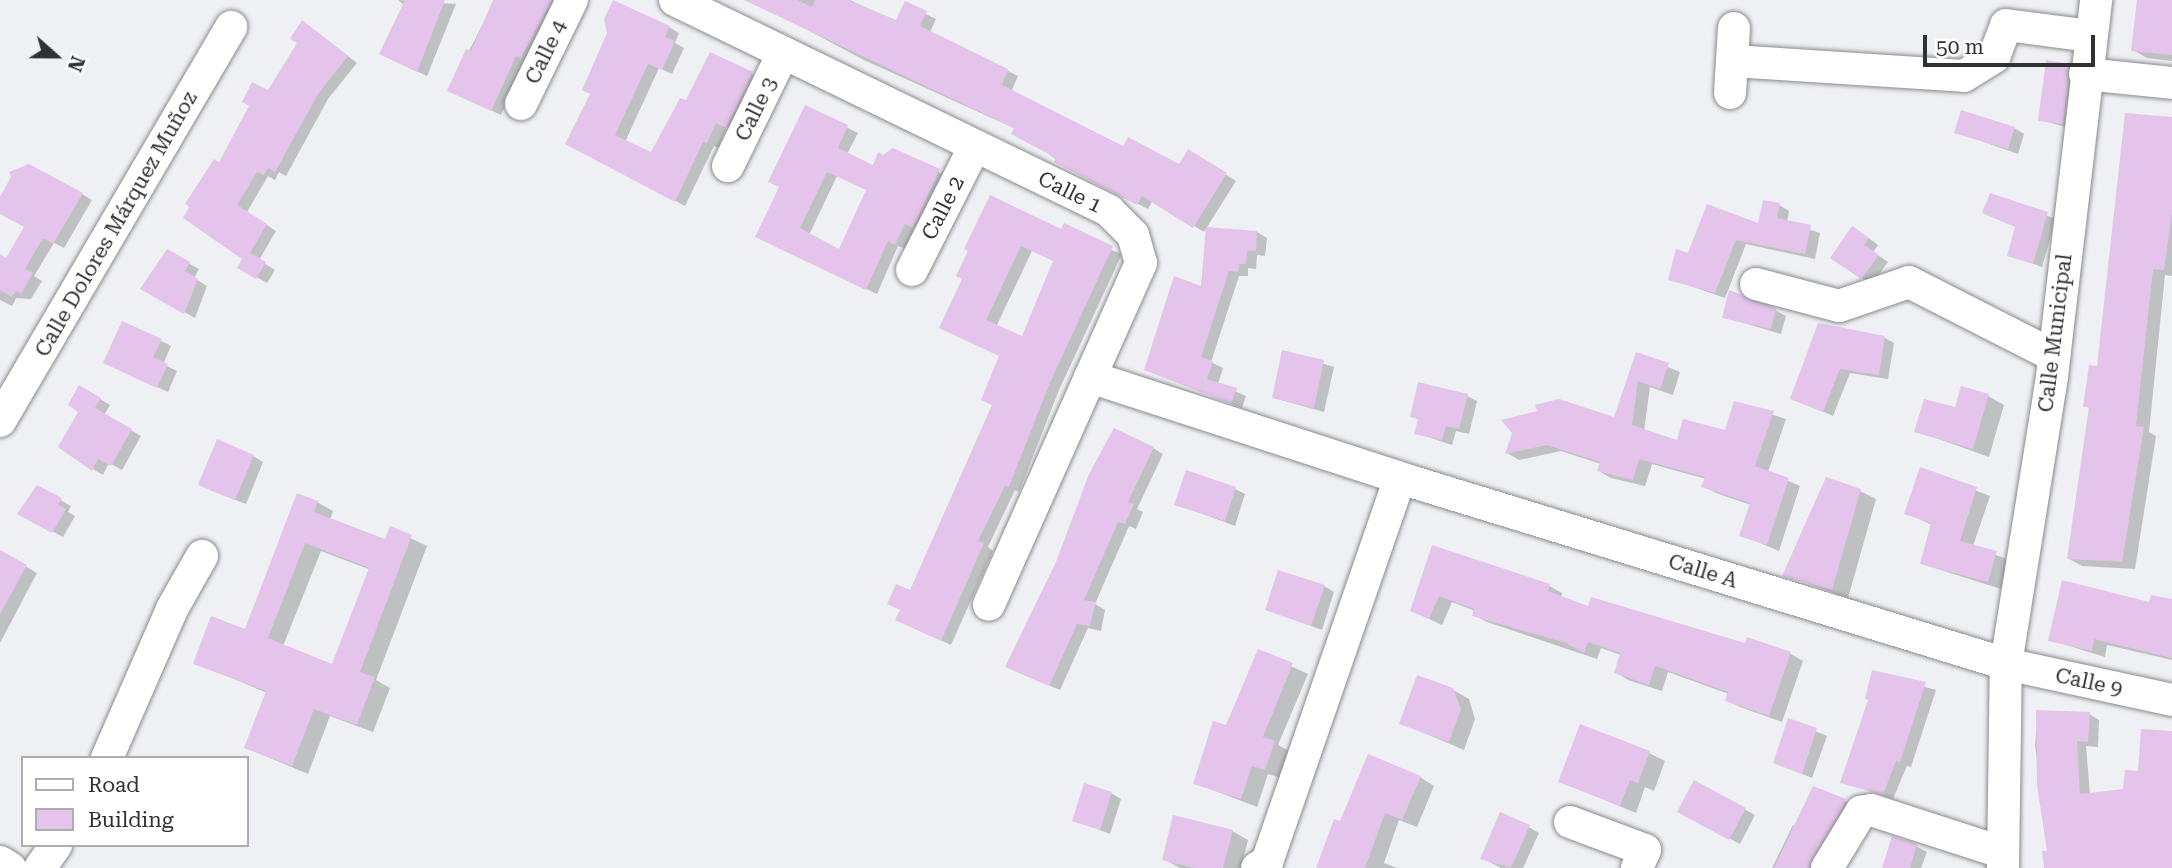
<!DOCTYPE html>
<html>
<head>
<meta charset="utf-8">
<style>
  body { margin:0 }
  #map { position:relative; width:2172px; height:868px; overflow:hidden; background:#eef0f3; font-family:"Roboto Serif",serif }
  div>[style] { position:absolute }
  .shadow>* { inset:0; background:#0003 }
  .building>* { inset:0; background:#e4c4ea }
  .roads { filter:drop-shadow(0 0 2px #898b8e) drop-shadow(0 0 2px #898b8e) }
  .minor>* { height:32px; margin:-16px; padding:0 16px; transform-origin:16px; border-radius:16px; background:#fff }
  span { translate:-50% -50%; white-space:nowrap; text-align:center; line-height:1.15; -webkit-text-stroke:7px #fff; paint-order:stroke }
  .street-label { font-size:21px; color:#303132 }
  .legend { position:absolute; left:21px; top:756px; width:228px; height:91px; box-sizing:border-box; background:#fff; border:2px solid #acadad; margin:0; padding:9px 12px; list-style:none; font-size:21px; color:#303132 }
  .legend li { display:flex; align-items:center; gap:14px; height:35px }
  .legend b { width:35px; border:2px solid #acadad }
  .north { position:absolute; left:21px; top:21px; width:70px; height:70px; -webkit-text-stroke:5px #fff; paint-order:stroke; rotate:111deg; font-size:19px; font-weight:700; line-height:28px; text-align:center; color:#303132 }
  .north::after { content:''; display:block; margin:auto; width:24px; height:32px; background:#303132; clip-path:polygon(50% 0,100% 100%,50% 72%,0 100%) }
  .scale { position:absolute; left:1923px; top:35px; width:172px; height:32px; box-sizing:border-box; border:4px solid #303132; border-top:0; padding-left:9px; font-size:21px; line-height:24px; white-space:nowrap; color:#303132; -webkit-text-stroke:5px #fff; paint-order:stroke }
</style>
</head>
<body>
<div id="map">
  <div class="shadow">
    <i style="clip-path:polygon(398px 0,456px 4px,427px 76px,391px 59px,404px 5px)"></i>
    <i style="clip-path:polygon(504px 0,567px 0,526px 60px,501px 115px,449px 90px,492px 6px)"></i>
    <i style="clip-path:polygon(751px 0,850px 0,897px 22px,905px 4px,936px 19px,930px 32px,1018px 76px,1011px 92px,1124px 148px,1180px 167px,1189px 152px,1236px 181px,1204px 232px,1153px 200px,1148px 209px,1066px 167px,1016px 129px,864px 60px)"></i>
    <i style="clip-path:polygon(2140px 0,2172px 0,2172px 61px,2147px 58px,2133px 50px)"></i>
    <i style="clip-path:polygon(669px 27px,679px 33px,675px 43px,684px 48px,672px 74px,659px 68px,625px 142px,652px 154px,687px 103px,752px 74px,762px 80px,737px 132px,727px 127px,718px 148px,714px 146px,685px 206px,578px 149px)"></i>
    <i style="clip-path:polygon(313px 29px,357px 63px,328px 99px,286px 176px,279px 172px,275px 180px,268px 176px,247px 212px,276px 231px,259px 260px,275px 270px,267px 283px,239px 267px,244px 259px,219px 164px)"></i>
    <i style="clip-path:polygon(2069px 65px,2080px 71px,2073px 129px,2040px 120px)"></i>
    <i style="clip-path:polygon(evenodd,806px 107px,858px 133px,847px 154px,874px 167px,894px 150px,949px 177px,923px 232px,915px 228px,906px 249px,898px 246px,877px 294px,767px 242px,806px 107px,837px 176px,868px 190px,840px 251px,809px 235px,837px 176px)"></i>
    <i style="clip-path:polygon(2172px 119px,2172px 276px,2165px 275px,2149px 432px,2156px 436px,2135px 569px,2082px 566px,2069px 559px,2091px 409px,2085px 406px)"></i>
    <i style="clip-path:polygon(2014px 128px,2024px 134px,2018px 154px,1956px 132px)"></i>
    <i style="clip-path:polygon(82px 194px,92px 200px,64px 248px,54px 243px,34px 276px,42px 281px,31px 299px,16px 298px,12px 306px,0 300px,0 256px,7px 260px,26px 227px,0 212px,0 201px)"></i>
    <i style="clip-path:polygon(1991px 195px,2056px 219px,2042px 267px,2009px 255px,2017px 227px)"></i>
    <i style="clip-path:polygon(1779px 205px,1789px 211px,1787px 222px,1820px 233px,1815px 259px,1746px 244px,1725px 298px,1670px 279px,1689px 255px,1759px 226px)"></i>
    <i style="clip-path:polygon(evenodd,1061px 231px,1122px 254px,1059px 390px,1019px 492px,1015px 490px,988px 547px,993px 551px,951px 645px,907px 625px,911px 592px,993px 405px,1001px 356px,964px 279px,970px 250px,1061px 231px,1032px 251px,1055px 261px,1023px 338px,996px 327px,1032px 251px)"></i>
    <i style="clip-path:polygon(1257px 232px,1267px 238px,1265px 256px,1257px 255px,1256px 269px,1248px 268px,1248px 276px,1239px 276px,1211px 362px,1223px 368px,1218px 384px,1246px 396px,1242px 408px,1146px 369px,1203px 288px)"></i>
    <i style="clip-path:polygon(1863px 234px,1878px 245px,1873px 252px,1888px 262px,1872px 284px,1862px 278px)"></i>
    <i style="clip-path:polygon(168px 252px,199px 269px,194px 278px,207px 286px,195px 318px,142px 288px)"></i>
    <i style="clip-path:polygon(1775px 310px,1786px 316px,1781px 334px,1724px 317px)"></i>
    <i style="clip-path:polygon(1885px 338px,1894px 343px,1888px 379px,1850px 373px,1833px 416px,1792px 398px)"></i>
    <i style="clip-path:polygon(161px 341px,171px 346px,163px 364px,177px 371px,168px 392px,115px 368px)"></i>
    <i style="clip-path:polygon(1284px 352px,1334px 367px,1324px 412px,1274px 398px)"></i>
    <i style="clip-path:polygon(1637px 354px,1680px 372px,1673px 395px,1650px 387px,1644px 431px,1678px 442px,1726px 432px,1735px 403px,1786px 419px,1768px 472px,1800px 486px,1779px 551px,1741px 535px,1751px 505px,1716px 493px,1703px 486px,1706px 479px,1652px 464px,1645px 486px,1611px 478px,1599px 471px,1601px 464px,1561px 451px,1519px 460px,1507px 453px,1615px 419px)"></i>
    <i style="clip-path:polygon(80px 387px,110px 405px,104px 415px,141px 436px,122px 470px,109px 463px,103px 475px,93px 469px)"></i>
    <i style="clip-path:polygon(1467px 396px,1477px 401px,1469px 434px,1456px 431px,1452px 445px,1416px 433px,1419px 420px,1412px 416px)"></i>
    <i style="clip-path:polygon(1988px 396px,2004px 405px,1989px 457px,1916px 431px)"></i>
    <i style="clip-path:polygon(1153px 448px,1163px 454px,1137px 509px,1143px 512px,1136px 529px,1129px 526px,1095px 604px,1105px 610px,1101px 631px,1088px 628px,1060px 690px,1017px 672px)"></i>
    <i style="clip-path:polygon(253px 456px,263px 462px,246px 504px,210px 490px)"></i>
    <i style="clip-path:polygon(1921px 470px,1990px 496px,1973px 546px,2009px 560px,2001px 589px,1922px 564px,1932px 525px,1907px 513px)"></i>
    <i style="clip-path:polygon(37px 487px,71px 506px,68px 512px,75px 516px,63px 537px,20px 514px)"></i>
    <i style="clip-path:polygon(1235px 489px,1245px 494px,1235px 526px,1176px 504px)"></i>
    <i style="clip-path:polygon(1860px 491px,1876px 499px,1848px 598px,1785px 575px)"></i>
    <i style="clip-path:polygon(evenodd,317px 502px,333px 511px,330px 520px,386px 541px,391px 529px,427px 546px,376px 680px,390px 688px,373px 732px,330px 716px,308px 774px,246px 748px,267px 693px,196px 663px,246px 632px,317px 502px,321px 551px,371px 570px,333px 666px,283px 646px,321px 551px)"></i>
    <i style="clip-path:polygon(1434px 547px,1549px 586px,1562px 593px,1561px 598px,1589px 608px,1746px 645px,1748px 639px,1791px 654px,1803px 661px,1782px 722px,1740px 707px,1727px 700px,1729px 694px,1668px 672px,1662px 691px,1628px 680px,1616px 672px,1621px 655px,1601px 648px,1597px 659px,1487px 622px,1474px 615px,1475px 611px,1452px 602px,1442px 625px,1425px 617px)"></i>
    <i style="clip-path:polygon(0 552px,37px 573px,0 643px)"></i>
    <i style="clip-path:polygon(1324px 586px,1334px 592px,1322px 630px,1267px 610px)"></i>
    <i style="clip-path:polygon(2172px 601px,2172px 660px,2107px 645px,2105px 657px,2050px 640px)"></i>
    <i style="clip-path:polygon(1259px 651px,1308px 674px,1278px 745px,1289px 751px,1281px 778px,1268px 774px,1257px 807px,1195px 783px,1227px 727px)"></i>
    <i style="clip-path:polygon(1873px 672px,1936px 690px,1911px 767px,1907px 766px,1893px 799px,1843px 782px,1870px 700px)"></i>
    <i style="clip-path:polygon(1453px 690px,1469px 699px,1475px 719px,1464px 750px,1401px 723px)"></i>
    <i style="clip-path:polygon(2038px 712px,2089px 714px,2099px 720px,2098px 747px,2086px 746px,2090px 795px,2124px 791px,2172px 732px,2172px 868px,2046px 868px,2049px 852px,2035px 745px)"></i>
    <i style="clip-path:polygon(1789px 720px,1827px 736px,1812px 778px,1775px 763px)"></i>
    <i style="clip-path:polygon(1649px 753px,1665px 761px,1654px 791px,1645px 787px,1636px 813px,1560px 781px)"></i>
    <i style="clip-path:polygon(1420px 777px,1434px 786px,1417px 827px,1399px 820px,1384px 863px,1397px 868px,1318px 868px,1341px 823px)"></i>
    <i style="clip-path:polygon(1694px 782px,1755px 815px,1740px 844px,1679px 812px)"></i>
    <i style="clip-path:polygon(1111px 793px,1121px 799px,1110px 834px,1074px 820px)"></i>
    <i style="clip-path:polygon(1845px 801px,1855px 806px,1821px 868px,1772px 868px,1793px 825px,1799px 828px)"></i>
    <i style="clip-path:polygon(1529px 827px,1539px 833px,1523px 868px,1501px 868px,1482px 858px)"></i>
    <i style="clip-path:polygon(1232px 831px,1248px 840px,1241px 868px,1180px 868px,1164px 859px)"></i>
    <i style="clip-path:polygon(1916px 846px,1927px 852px,1921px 868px,1884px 868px)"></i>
  </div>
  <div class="building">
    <i style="clip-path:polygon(405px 0,445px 0,417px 72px,379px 54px)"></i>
    <i style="clip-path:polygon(493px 0,552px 0,521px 58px,516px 56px,491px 111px,447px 91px,466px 49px,471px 51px)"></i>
    <i style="clip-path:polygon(613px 0,670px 26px,665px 37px,675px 41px,662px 70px,648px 64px,615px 135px,651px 152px,680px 98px,686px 100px,710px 52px,753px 72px,726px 128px,716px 123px,707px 143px,703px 142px,675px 202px,565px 144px,590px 94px,582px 90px,607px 33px,604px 19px)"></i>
    <i style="clip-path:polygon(744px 0,797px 0,812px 7px,815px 0,848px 0,896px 20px,905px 1px,927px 11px,920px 26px,1008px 69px,1002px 85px,1123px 146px,1128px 137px,1179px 164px,1188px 149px,1227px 173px,1193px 228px,1142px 196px,1137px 205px,1054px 162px,1056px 158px,1011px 134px,1014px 128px)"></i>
    <i style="clip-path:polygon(2137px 0,2172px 0,2172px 55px,2131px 51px)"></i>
    <i style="clip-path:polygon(302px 20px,348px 56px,318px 94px,275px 172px,268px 168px,264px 175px,257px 172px,237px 205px,267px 224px,250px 253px,266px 262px,256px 279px,237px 268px,242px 259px,183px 218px,189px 207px,185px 204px,214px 159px,219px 162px,249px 106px,242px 102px,252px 82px,268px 90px,297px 43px,290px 39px)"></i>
    <i style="clip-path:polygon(2046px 60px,2070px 64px,2063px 124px,2038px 121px)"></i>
    <i style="clip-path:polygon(evenodd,805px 105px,848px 125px,838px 148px,873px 165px,878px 152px,883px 155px,893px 148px,940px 169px,913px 228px,905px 224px,895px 245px,888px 241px,866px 290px,755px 237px,779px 187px,768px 182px,805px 105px,827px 172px,866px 190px,839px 249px,800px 228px,827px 172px)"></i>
    <i style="clip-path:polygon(1961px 110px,2015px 127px,2008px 149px,1954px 133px)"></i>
    <i style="clip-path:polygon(2125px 113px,2172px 117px,2172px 213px,2164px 270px,2153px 269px,2136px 426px,2144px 427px,2122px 562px,2067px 559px,2089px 407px,2083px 407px,2089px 365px,2097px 366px)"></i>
    <i style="clip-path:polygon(29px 164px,83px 193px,53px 244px,43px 238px,25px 269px,33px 273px,21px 294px,16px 291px,12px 297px,0 290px,0 254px,6px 258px,24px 227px,0 214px,0 197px,11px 177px,9px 172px)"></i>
    <i style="clip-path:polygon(1990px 193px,2048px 212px,2033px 264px,2007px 256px,2015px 227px,1982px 213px)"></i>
    <i style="clip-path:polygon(evenodd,990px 195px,1061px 229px,1064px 223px,1113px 246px,1049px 385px,1009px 487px,1005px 486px,978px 541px,984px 543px,941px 641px,895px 620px,900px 610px,887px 604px,896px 584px,910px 590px,992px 405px,981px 400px,999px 356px,939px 328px,962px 279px,956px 276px,968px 251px,964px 249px,990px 195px,1021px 246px,1053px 261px,1022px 336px,986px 320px,1021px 246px)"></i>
    <i style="clip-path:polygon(1763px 200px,1780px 203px,1777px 218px,1811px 225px,1805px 254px,1736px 240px,1715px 293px,1668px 280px,1676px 249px,1688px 253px,1707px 204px,1758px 223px)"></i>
    <i style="clip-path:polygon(1852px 226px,1869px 238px,1864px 245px,1879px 255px,1861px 279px,1830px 258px)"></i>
    <i style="clip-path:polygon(1206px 227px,1257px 231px,1256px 251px,1247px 251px,1246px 264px,1239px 264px,1238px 272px,1229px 271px,1201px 357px,1213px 361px,1207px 379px,1237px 388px,1231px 404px,1144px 370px,1174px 276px,1201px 286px)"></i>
    <i style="clip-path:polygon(167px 249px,190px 262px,185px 271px,198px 279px,184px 314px,140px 289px)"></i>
    <i style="clip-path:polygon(1729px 290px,1776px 308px,1771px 329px,1722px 318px)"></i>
    <i style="clip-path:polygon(122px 321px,162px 339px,153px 357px,168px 364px,157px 388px,103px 363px)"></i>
    <i style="clip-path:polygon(1818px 323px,1885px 336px,1879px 375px,1840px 369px,1823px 412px,1790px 399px)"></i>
    <i style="clip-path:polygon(1282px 350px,1324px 360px,1314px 408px,1272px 398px)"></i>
    <i style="clip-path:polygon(1636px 352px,1669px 363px,1660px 389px,1638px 381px,1632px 425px,1677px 440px,1683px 419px,1725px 430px,1734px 401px,1774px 411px,1755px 466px,1789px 478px,1767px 545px,1739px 536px,1750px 503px,1701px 487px,1705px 477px,1639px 459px,1633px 480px,1597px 471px,1600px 462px,1547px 445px,1505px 454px,1512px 433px,1501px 420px,1537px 411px,1535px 405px,1559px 399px,1614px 417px)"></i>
    <i style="clip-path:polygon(1418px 382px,1468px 394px,1459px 429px,1446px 426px,1442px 440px,1414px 434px,1418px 419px,1410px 417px)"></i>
    <i style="clip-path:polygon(79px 385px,101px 398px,95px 408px,132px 429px,111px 466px,98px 459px,92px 471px,58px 447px,78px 412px,68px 405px)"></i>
    <i style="clip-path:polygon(1961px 386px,1989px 394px,1973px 449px,1914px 432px,1924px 399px,1955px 407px)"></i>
    <i style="clip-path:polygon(1114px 428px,1154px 447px,1128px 502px,1134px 504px,1125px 524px,1118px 522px,1084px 600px,1096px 602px,1090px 626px,1077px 624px,1049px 686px,1005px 667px,1056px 562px,1089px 474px)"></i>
    <i style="clip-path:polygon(217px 439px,254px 455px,235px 500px,198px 485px)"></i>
    <i style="clip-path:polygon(1920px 467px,1977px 487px,1960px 541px,1997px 551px,1988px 582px,1920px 564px,1931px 523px,1904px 514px)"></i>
    <i style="clip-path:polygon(1186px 470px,1236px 487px,1225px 521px,1174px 505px)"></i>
    <i style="clip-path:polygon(1826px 477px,1861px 489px,1832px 590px,1782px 576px)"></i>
    <i style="clip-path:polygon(37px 485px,62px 498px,58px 505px,66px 509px,52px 533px,17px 514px)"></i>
    <i style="clip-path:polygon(evenodd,297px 493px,318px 501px,314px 512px,385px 539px,390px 526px,412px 535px,360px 672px,375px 677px,357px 725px,314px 709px,292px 766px,244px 748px,266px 691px,193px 664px,211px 616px,245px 629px,297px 493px,305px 543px,369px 568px,332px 664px,268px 638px,305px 543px)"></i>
    <i style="clip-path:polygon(1432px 545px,1550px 584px,1548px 591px,1588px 606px,1591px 597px,1745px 643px,1747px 637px,1791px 652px,1769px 716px,1725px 701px,1728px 692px,1655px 666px,1649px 685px,1614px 673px,1620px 653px,1588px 642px,1584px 653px,1566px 643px,1472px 616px,1474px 609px,1439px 596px,1429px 619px,1410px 611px)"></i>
    <i style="clip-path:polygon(0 550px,27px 565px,0 614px)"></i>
    <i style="clip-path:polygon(1278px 570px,1325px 585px,1311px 626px,1265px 610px)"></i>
    <i style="clip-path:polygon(2062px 580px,2149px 602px,2151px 595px,2172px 599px,2172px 658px,2094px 639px,2092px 651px,2048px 641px)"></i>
    <i style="clip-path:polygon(1258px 649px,1293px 663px,1263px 737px,1275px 741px,1265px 770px,1252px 766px,1241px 799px,1193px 784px,1213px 721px,1226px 725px)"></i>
    <i style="clip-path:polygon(1872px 670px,1926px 682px,1900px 762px,1896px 761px,1883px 795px,1840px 783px,1868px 700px,1865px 699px)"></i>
    <i style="clip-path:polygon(1417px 675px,1453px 688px,1461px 709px,1449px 742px,1399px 724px)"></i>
    <i style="clip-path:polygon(2036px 710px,2090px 712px,2088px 742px,2077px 741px,2080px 794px,2123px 789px,2125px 770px,2138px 771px,2141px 729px,2172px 731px,2172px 868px,2044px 868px,2042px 851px,2047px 851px,2037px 785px)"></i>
    <i style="clip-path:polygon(1788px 718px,1817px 728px,1802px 774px,1773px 763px)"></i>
    <i style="clip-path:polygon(1580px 724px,1650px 751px,1638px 783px,1630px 780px,1620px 806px,1558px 782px)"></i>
    <i style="clip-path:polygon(1368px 754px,1421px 776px,1402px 820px,1385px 813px,1365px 868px,1316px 868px,1334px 819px,1340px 821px)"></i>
    <i style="clip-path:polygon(1694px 780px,1746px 808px,1729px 840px,1677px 812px)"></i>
    <i style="clip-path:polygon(1084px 783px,1112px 792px,1100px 830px,1072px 821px)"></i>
    <i style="clip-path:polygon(1813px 786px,1846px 799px,1844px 805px,1809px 868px,1774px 868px)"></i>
    <i style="clip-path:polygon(1500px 812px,1530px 825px,1511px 868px,1480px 859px)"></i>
    <i style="clip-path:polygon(1173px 815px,1233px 830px,1223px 868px,1194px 868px,1162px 860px)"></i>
    <i style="clip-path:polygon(1892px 836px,1917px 844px,1910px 868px,1882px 868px)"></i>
  </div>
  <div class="roads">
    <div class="minor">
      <i style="left:675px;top:0;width:483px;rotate:25.9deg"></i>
      <i style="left:1109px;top:211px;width:34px;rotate:45deg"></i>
      <i style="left:1133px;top:235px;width:29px;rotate:74deg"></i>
      <i style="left:1141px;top:263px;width:374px;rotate:114deg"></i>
      <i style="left:1733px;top:61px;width:231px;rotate:3.7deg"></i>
      <i style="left:1964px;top:76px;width:36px;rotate:-32deg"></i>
      <i style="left:1994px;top:57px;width:34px;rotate:-69deg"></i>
      <i style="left:2006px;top:25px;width:86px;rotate:7.4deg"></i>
      <i style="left:2085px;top:74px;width:87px;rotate:5.9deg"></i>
      <i style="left:1730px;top:93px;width:65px;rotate:-86.5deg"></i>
      <i style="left:521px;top:104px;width:116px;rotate:-63.9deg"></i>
      <i style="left:728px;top:166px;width:126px;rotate:-64deg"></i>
      <i style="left:912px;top:270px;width:139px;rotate:-63.1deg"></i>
      <i style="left:1756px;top:284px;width:86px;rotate:14.8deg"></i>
      <i style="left:1839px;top:306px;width:74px;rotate:-18.9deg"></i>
      <i style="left:1909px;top:282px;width:163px;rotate:27deg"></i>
      <i style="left:1090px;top:377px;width:326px;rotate:18deg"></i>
      <i style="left:1400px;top:478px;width:634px;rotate:17.06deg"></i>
      <i style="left:2006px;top:664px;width:170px;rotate:12.2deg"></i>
      <i style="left:0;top:421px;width:457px;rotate:-59.6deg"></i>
      <i style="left:107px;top:758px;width:163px;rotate:-66.4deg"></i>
      <i style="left:172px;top:609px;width:61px;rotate:-60.5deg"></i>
      <i style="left:1570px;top:822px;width:80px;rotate:20.5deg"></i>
      <i style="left:1645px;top:850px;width:20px;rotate:114deg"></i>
      <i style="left:0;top:862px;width:12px;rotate:31deg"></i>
      <i style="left:40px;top:868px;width:28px;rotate:-55deg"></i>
      <i style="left:1257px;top:868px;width:12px;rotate:-31deg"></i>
      <i style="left:1267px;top:862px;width:406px;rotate:-70.9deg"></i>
      <i style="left:1827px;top:868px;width:66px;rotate:-58.7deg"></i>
      <i style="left:1861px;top:812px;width:10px;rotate:-11deg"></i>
      <i style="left:1871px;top:810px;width:137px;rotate:17.9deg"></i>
      <i style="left:2003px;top:868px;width:204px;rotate:-89.2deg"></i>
      <i style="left:2006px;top:664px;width:292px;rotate:-80.9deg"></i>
      <i style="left:2052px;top:376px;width:379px;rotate:-83.3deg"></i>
    </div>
  </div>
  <div class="street-label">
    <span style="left:546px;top:52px;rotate:-64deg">Calle 4</span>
    <span style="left:756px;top:109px;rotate:-64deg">Calle 3</span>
    <span style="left:1070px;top:192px;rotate:26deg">Calle 1</span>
    <span style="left:943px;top:208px;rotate:-63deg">Calle 2</span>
    <span style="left:116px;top:224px;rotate:-60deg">Calle Dolores Márquez Muñoz</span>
    <span style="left:2055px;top:333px;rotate:-83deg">Calle Municipal</span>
    <span style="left:1703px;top:571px;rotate:17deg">Calle A</span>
    <span style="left:2089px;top:682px;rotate:12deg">Calle 9</span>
  </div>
  <ul class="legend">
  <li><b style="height:9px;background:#fff"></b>Road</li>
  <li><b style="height:19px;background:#e4c4ea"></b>Building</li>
  </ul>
  <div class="north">N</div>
  <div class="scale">50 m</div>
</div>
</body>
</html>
